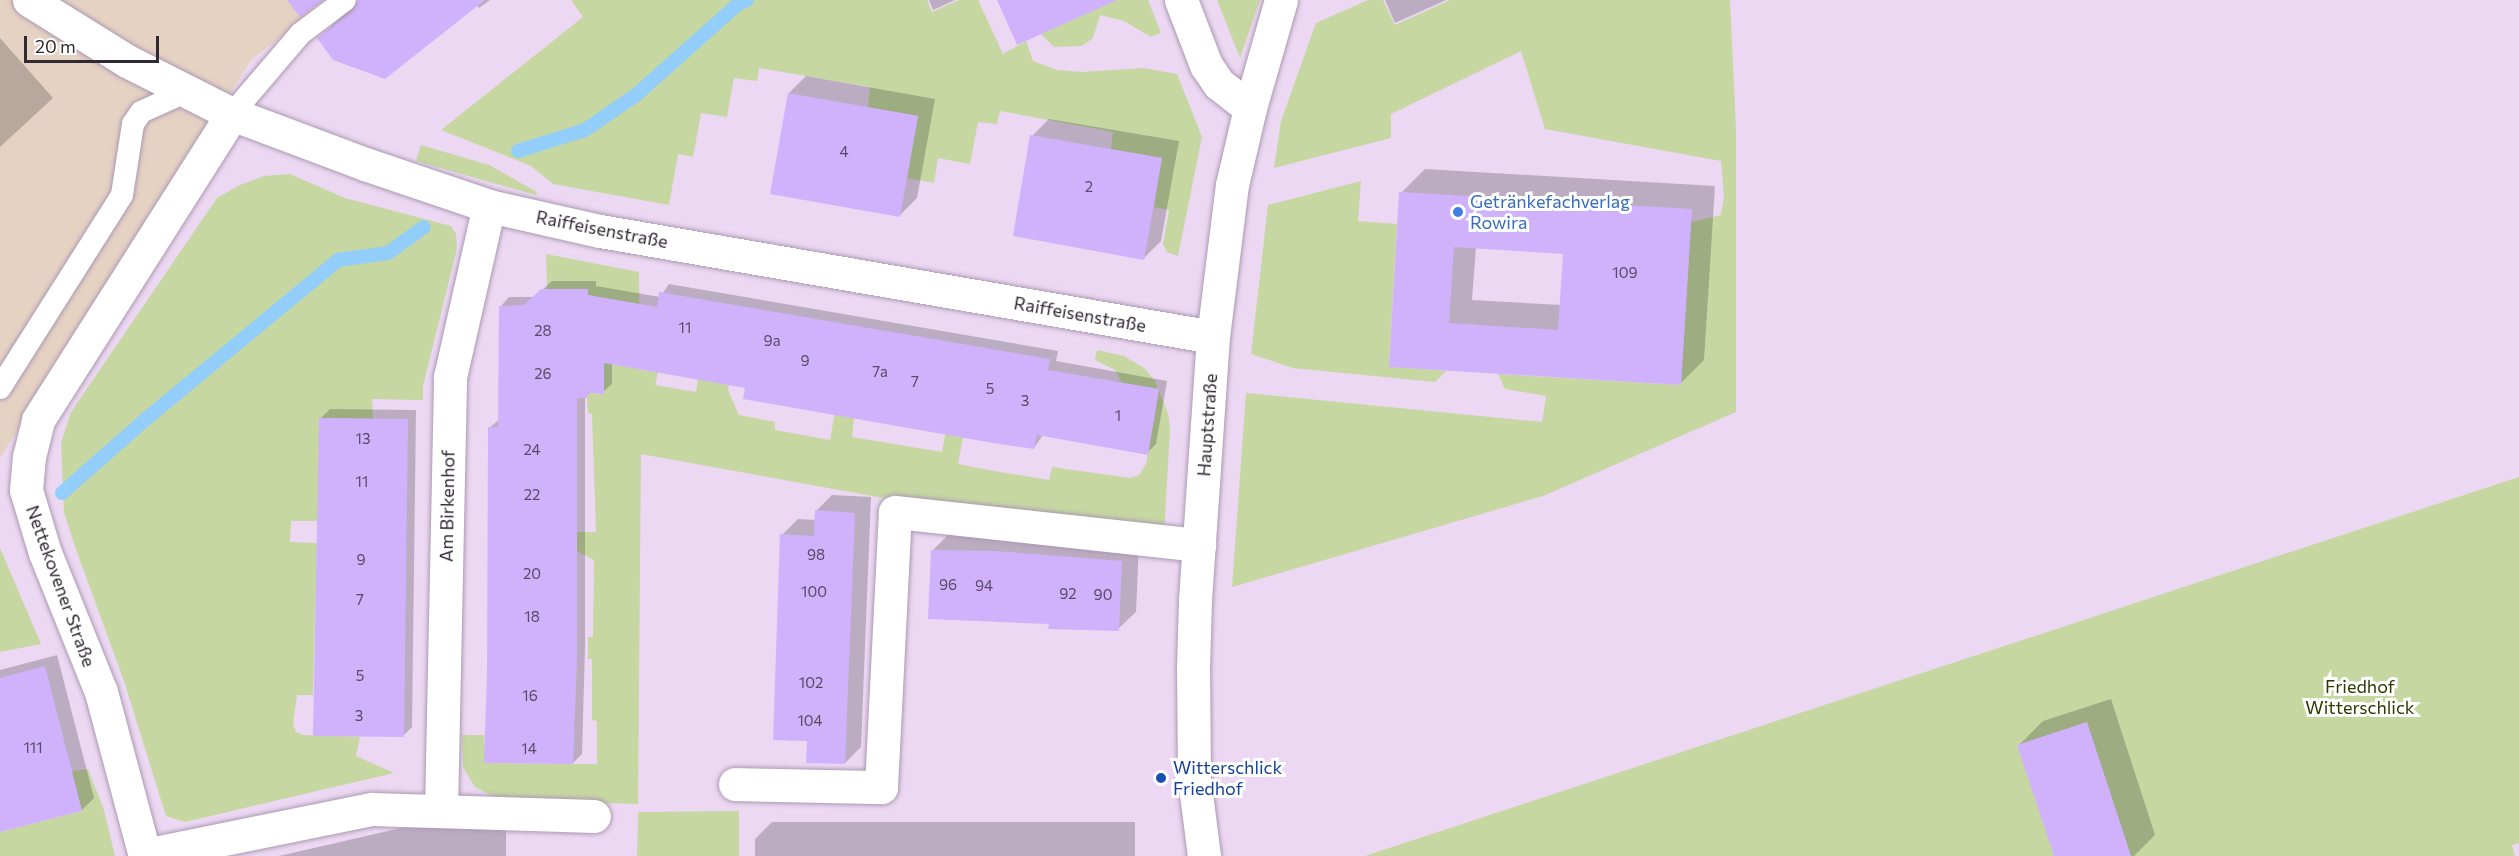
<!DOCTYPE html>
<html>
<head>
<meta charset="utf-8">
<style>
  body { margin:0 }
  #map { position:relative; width:2519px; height:856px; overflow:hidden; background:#ecd8f2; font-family:Commissioner,sans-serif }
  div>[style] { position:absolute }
  .commercial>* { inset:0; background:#e6d2c3 }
  .green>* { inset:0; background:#c6d7a2 }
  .shadow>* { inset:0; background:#0003 }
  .stream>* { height:14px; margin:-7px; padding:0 7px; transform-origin:7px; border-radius:7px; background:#92cef9 }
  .building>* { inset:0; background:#d0b2fc }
  .roads { filter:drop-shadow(0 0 2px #ac99b2) drop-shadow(0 0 2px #ac99b2) }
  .service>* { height:22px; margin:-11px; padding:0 11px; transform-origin:11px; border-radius:11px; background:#fff }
  .minor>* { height:33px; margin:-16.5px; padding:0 16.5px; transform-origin:16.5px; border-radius:16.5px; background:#fff }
  .secondary>* { height:33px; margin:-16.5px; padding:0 16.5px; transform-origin:16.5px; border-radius:16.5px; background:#fff }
  .dots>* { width:16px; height:16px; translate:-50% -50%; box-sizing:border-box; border:3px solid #fff; border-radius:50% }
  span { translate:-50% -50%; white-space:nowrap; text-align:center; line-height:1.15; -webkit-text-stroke:6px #fff; paint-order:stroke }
  .number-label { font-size:15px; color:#584a64 }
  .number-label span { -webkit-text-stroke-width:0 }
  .shop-label { font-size:18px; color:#366cbe }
  .left { translate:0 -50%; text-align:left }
  .street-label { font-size:18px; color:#302832 }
  .park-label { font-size:18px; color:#2e3b00 }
  .transit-label { font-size:18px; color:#164399 }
  .scale { position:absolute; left:24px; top:36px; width:135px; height:27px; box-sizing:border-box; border:3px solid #302832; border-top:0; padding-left:8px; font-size:18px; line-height:21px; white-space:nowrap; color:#302832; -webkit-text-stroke:4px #fff; paint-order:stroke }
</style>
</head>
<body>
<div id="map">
  <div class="commercial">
    <i style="clip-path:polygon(0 0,327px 0,251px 60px,0 458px)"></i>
  </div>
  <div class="green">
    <i style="clip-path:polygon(571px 0,927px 0,932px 12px,959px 0,978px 0,1003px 54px,1026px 41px,1033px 61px,1057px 70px,1082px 72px,1144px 68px,1177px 74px,1202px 137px,1178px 256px,1167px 252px,1163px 244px,1169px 210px,1154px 207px,1162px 158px,1111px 149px,1113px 132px,1000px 111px,997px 124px,978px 122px,970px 164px,938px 158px,934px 183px,907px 178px,918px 116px,868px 107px,870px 87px,759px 68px,757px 81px,734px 78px,727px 117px,701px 113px,693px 157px,678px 154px,669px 205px,553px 184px,531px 166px,441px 130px,583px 17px)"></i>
    <i style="clip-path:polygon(1068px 0,1148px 0,1161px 33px,1151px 37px,1124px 21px,1100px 15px,1093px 38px,1082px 46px,1054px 47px,1041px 34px)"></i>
    <i style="clip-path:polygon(1217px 0,1260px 0,1240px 58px)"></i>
    <i style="clip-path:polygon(1368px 0,1383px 0,1395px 25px,1450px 0,1730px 0,1736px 129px,1736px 412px,1543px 496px,1232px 587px,1246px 393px,1542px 422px,1546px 396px,1505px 389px,1498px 374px,1681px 385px,1691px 222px,1721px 215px,1724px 196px,1721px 161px,1545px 129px,1521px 51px,1391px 114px,1391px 138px,1274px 168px,1281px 121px,1316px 23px)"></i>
    <i style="clip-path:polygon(421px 145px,489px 165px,537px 192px,536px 195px,416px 161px)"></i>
    <i style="clip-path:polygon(290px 174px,345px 198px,451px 226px,456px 234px,457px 248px,423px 386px,423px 400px,372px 399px,373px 419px,320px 418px,318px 502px,333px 521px,291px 521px,290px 542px,317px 543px,313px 695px,297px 695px,293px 724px,296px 732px,303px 735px,360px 737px,356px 756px,394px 773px,185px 822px,166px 816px,124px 681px,74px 544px,64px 512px,61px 443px,71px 412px,217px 198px,240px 185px,264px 176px)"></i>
    <i style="clip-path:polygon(1361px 181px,1358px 221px,1397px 224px,1389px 366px,1446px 371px,1435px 382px,1293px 368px,1251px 354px,1268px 205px)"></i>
    <i style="clip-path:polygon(546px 254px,639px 272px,640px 370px,658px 372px,655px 385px,696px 392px,698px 379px,740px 322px,728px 390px,739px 415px,775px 422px,775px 430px,830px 440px,838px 394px,854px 418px,852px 437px,942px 452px,950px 409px,968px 412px,958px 464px,994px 471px,1049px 480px,1052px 467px,1130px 478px,1139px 475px,1146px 464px,1159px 389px,1122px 383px,1115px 370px,1095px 360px,1097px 350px,1124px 356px,1144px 368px,1155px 381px,1168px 413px,1170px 429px,1164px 535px,933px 507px,641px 454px,638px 804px,500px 800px,475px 787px,463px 767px,462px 735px,484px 735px,486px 763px,597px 764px,597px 721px,592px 720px,592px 659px,588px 659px,588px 637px,593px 637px,594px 560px,577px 551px,577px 532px,596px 532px,592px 414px,588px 413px,587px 398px,588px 393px,604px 394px,604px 356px,588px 312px,588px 289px,547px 289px)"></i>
    <i style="clip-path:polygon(2519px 477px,2519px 843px,2512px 845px,2515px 856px,1365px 856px)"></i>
    <i style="clip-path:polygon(0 548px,41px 644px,0 652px)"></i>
    <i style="clip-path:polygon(88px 769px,104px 810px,115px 856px,0 856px,0 832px,82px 811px,72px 771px)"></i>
    <i style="clip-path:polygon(739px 811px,739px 856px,637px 856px,638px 812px)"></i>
  </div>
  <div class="shadow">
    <i style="clip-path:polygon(359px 0,490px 0,479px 8px,477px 5px,319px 38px)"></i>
    <i style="clip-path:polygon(929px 0,955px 0,933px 10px)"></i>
    <i style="clip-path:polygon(1385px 0,1446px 0,1395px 23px)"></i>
    <i style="clip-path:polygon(0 38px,53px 98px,0 147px)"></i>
    <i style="clip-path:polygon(806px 76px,935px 99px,917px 198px,900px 215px,789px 93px)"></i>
    <i style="clip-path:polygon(1049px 119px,1179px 141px,1161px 241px,1144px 258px,1032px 136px)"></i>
    <i style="clip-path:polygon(evenodd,1425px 169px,1715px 186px,1704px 360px,1680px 384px,1390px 365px,1401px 193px,1425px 169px,1476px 247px,1565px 252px,1561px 305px,1472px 300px,1476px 247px)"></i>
    <i style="clip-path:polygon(552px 281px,596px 281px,596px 286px,660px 297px,669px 284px,1058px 351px,1056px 361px,1167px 381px,1156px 444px,1147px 453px,1043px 435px,1034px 448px,747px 386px,612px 363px,612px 384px,603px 392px,591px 392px,585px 396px,585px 649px,582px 754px,573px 763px,489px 673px,489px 428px,500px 419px,501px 306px,509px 297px,534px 297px)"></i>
    <i style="clip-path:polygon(330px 409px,416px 410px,412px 727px,403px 736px,321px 418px)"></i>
    <i style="clip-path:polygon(832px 495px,871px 497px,861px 747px,845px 763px,809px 739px,782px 535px,798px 519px,816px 520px,816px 511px)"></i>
    <i style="clip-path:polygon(950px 533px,1139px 544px,1136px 612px,1118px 629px,933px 550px)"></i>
    <i style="clip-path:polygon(57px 655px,94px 798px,82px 810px,0 831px,0 670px)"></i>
    <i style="clip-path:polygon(2111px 699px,2155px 835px,2134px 856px,2055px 856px,2019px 745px,2043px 721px)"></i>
    <i style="clip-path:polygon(772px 822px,1135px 822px,1135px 856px,755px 856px,755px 839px)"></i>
    <i style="clip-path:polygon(401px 828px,506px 828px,506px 856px,279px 856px)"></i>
  </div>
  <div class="stream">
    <i style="left:518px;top:151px;width:70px;rotate:-17.4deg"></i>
    <i style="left:585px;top:130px;width:62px;rotate:-34.5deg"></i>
    <i style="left:636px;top:95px;width:137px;rotate:-41.7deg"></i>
    <i style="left:738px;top:4px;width:10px;rotate:-24deg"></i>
    <i style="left:62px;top:493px;width:112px;rotate:-41.4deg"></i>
    <i style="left:146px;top:419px;width:249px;rotate:-39.6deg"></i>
    <i style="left:338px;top:260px;width:50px;rotate:-8deg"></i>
    <i style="left:388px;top:253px;width:44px;rotate:-35.8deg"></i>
  </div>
  <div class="building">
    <i style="clip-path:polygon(287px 0,323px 0,300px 17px)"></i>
    <i style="clip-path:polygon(358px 0,485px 0,385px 79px,333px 60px,317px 38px,353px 11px)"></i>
    <i style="clip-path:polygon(997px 0,1117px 0,1017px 45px)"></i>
    <i style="clip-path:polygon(788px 93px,918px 116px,900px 217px,770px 194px)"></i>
    <i style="clip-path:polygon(1030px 135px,1162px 158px,1144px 260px,1013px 236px)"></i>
    <i style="clip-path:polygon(evenodd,1399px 192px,1692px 209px,1681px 385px,1389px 367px,1399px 192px,1454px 247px,1563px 254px,1558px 330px,1449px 323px,1454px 247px)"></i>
    <i style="clip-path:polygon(541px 289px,588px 289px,588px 295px,657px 307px,659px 292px,1050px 359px,1048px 370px,1159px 389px,1148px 455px,1037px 435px,1034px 449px,993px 443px,743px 399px,745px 388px,604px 363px,604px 394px,588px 393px,587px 398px,577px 398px,577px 659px,573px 764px,484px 763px,487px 673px,488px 427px,498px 427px,499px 306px,524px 305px)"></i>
    <i style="clip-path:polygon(319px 418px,408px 419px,404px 737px,313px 736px)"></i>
    <i style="clip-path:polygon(815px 510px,855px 513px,845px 764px,806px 763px,807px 741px,773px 740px,780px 534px,814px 536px)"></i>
    <i style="clip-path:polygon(931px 550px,995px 551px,1122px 561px,1119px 631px,1048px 629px,1049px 624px,928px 619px)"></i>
    <i style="clip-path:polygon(45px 666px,82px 811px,0 832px,0 678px)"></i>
    <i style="clip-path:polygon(2087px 722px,2131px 856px,2054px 856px,2017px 745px)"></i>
  </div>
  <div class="roads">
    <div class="service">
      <i style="left:232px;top:114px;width:105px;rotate:-49.6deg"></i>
      <i style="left:300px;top:34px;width:56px;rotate:-37.1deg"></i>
      <i style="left:0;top:388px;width:228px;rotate:-57.7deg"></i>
      <i style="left:122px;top:195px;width:72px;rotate:-81.2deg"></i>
      <i style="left:133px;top:124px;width:14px;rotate:-56deg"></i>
      <i style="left:141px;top:112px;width:48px;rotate:-24.4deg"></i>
    </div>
    <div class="minor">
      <i style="left:29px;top:0;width:115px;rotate:31.9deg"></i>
      <i style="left:127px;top:61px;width:118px;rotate:26.8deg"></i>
      <i style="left:232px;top:114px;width:142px;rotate:20.6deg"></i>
      <i style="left:365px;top:164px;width:131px;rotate:18.7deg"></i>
      <i style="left:489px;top:206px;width:114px;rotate:12.7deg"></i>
      <i style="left:600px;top:231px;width:622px;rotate:9.81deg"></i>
      <i style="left:1181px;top:0;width:70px;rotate:69deg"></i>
      <i style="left:1206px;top:65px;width:23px;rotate:56deg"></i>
      <i style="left:1219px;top:84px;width:39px;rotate:38deg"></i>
      <i style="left:735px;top:784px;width:146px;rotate:1.2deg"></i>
      <i style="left:881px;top:787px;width:275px;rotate:-87.1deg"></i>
      <i style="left:895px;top:512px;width:306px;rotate:6.2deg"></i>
      <i style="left:441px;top:811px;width:434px;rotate:-88.8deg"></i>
      <i style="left:450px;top:377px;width:175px;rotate:-77.2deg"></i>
      <i style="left:145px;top:855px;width:232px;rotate:-11.5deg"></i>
      <i style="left:372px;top:809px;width:222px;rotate:1.8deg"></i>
      <i style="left:145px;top:856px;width:170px;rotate:-105deg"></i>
      <i style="left:101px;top:692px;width:150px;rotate:-111.9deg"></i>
      <i style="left:45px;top:553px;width:66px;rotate:-106.8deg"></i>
      <i style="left:26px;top:490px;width:33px;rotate:-85deg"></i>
      <i style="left:29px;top:457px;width:38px;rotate:-76deg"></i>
      <i style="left:38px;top:420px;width:362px;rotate:-57.6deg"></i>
    </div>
    <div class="secondary">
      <i style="left:1204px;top:856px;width:79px;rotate:-97.3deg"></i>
      <i style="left:1194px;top:778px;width:111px;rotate:-90.5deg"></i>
      <i style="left:1193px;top:667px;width:67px;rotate:-88.3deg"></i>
      <i style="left:1195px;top:600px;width:264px;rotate:-86.1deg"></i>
      <i style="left:1213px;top:337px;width:153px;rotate:-82.9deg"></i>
      <i style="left:1232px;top:185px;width:79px;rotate:-76.8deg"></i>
      <i style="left:1250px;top:108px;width:112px;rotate:-74deg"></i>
    </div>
  </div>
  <div class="dots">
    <i style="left:1458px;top:212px;background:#3f7fe0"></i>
    <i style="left:1161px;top:778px;background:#1a4fb4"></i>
  </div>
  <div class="number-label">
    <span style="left:844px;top:152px">4</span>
    <span style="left:1089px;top:187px">2</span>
    <span style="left:1625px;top:273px">109</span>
    <span style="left:685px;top:328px">11</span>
    <span style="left:543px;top:331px">28</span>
    <span style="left:772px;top:341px">9a</span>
    <span style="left:805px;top:361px">9</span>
    <span style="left:880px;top:372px">7a</span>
    <span style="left:543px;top:374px">26</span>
    <span style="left:915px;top:382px">7</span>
    <span style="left:990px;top:389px">5</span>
    <span style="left:1025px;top:401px">3</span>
    <span style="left:1118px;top:416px">1</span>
    <span style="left:363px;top:439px">13</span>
    <span style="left:532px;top:450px">24</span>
    <span style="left:362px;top:482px">11</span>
    <span style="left:532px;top:495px">22</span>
    <span style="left:816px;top:555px">98</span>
    <span style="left:361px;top:560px">9</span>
    <span style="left:532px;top:574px">20</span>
    <span style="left:948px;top:585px">96</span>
    <span style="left:984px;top:586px">94</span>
    <span style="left:814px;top:592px">100</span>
    <span style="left:1068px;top:594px">92</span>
    <span style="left:1103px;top:595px">90</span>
    <span style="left:360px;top:600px">7</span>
    <span style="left:532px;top:617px">18</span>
    <span style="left:360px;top:676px">5</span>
    <span style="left:811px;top:683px">102</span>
    <span style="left:530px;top:696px">16</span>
    <span style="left:359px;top:716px">3</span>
    <span style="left:810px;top:721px">104</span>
    <span style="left:33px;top:748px">111</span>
    <span style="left:529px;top:749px">14</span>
  </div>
  <div class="shop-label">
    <span class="left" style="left:1470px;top:212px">Getränkefachverlag<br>Rowira</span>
  </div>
  <div class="street-label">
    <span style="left:602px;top:229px;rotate:11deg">Raiffeisenstraße</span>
    <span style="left:1080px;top:314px;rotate:10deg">Raiffeisenstraße</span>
    <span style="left:1207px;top:425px;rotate:-86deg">Hauptstraße</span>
    <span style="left:447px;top:506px;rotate:-89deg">Am Birkenhof</span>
    <span style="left:61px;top:586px;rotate:70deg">Nettekovener Straße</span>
  </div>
  <div class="park-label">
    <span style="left:2360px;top:697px">Friedhof<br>Witterschlick</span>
  </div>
  <div class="transit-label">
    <span class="left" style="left:1173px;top:778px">Witterschlick<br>Friedhof</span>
  </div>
  <div class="scale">20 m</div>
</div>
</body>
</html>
